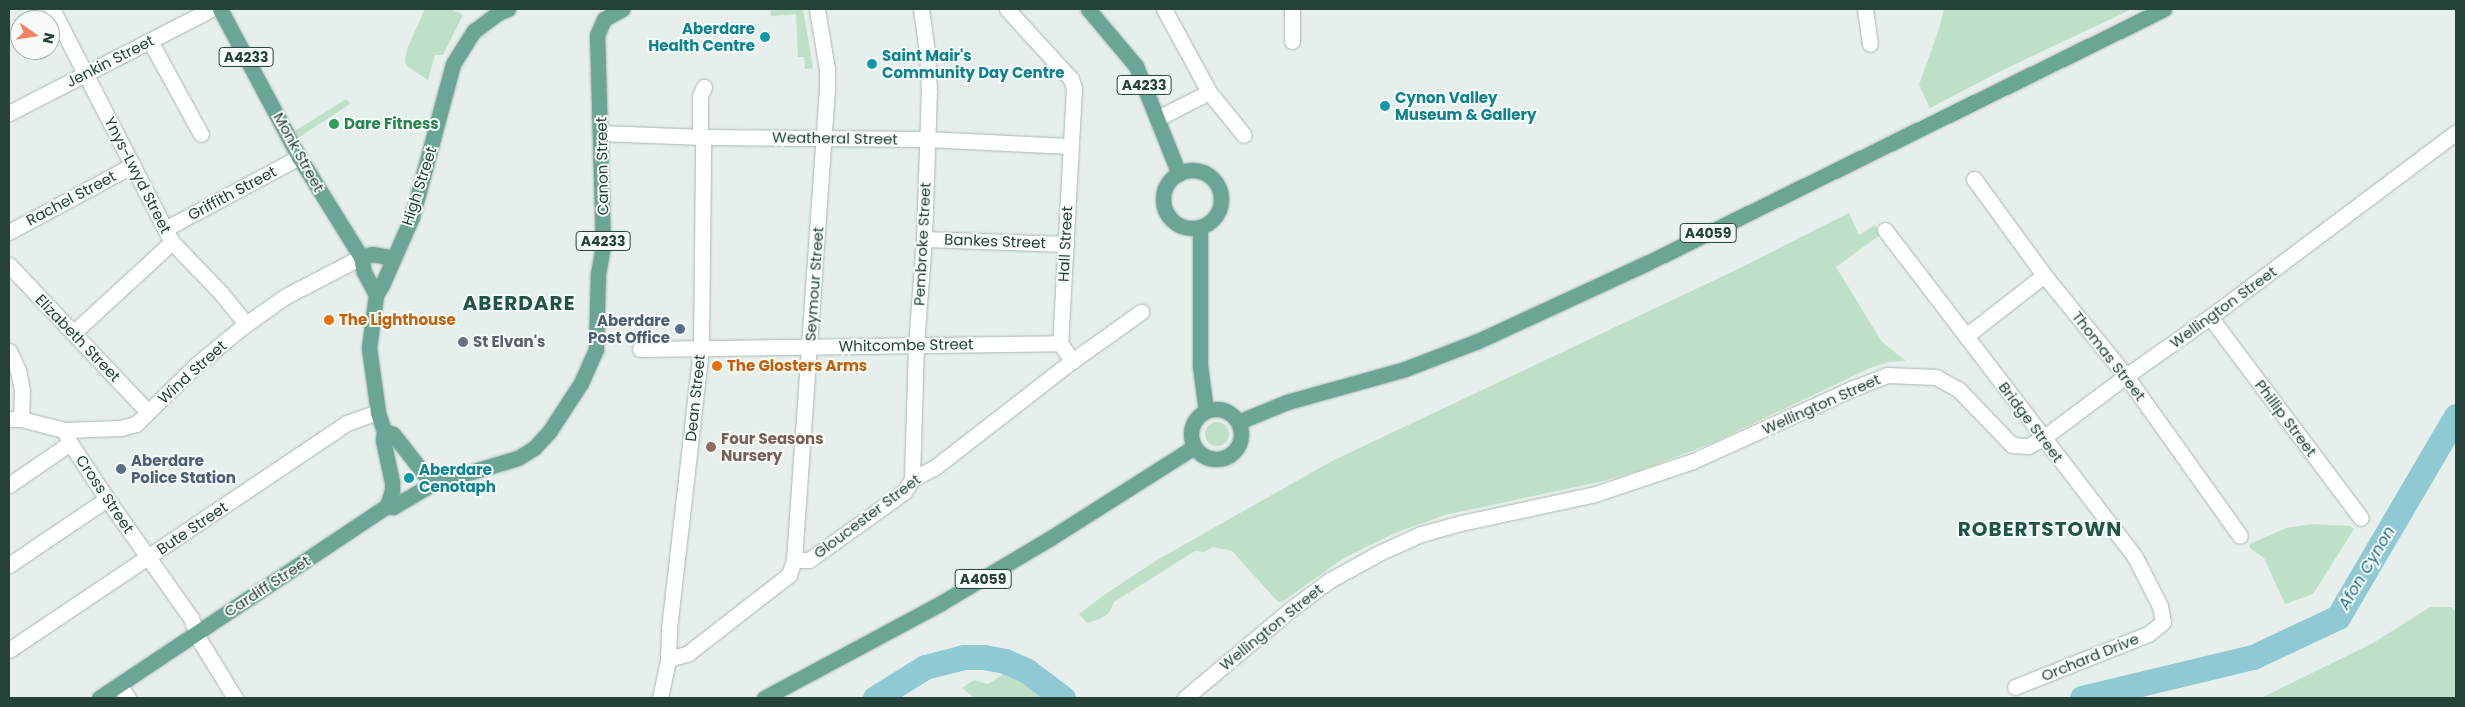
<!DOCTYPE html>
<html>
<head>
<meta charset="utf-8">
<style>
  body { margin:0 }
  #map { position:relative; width:2465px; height:707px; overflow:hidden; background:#e6efeb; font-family:Poppins,sans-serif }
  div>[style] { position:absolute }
  .green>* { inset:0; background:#bfe0c8 }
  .round { border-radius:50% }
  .river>* { height:25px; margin:-12.5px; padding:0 12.5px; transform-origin:12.5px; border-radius:12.5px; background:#8ec9d4 }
  .roads { filter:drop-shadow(0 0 1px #a8b8b2) drop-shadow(0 0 1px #a8b8b2) }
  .minor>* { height:15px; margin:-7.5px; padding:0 7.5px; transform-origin:7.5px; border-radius:7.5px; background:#fff }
  .major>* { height:15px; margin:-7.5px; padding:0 7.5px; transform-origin:7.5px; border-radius:7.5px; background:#6aa596 }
  .major>.ring { margin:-7.5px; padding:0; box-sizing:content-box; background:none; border:15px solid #6aa596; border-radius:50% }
  .dots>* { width:14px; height:14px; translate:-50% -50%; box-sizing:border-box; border:2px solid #f7fbf9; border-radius:50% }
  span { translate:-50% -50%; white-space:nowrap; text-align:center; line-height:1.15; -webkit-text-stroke:4px #f7fbf9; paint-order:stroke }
  .shield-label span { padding:1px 4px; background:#f7fbf9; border:1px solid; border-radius:4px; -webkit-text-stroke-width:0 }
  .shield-label { font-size:14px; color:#24423a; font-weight:700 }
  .culture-label { font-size:15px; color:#0d838f; font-weight:700 }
  .right { translate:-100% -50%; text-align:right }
  .left { translate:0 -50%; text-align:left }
  .street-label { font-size:15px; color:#24423a }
  .leisure-label { font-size:15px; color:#27864d; font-weight:700 }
  .food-label { font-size:15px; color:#c56008; font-weight:700 }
  .service-label { font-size:15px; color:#4e5e75; font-weight:700 }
  .worship-label { font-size:15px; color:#5b616d; font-weight:700 }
  .education-label { font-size:15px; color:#785e54; font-weight:700 }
  .water-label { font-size:16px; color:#1c6f80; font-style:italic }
  .district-label { font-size:20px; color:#1f5548; font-weight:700; letter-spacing:1px }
  .frame { position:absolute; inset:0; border:10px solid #24423a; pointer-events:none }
  .north { position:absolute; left:10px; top:10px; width:50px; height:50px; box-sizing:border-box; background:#f7fbf9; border:1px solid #a3b1ad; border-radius:50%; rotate:103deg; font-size:14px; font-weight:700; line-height:20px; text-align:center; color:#24423a }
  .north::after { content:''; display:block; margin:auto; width:18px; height:22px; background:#f4845f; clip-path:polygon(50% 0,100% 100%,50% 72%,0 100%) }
</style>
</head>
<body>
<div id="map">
  <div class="green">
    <i style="clip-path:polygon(425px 9px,451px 9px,463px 15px,443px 55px,435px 55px,428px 80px,408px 67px,405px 62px,407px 49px)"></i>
    <i style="clip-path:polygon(770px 9px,803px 9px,813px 68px,805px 69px,804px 57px,798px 57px,796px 14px,771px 16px)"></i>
    <i style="clip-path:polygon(1944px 9px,2132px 9px,2003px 70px,1930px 108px,1919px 85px,1940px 26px)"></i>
    <i style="clip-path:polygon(346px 99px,350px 104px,298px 138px,295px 131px)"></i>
    <i style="clip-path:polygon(1849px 213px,1859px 235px,1875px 225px,1880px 235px,1836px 267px,1882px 342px,1906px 361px,1889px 362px,1870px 368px,1712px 443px,1639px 471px,1604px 481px,1445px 515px,1395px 533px,1344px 558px,1282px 602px,1278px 602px,1232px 551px,1213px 547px,1204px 552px,1195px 551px,1114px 602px,1109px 613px,1100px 619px,1087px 623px,1079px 614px,1104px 595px,1157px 560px,1332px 461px,1738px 269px)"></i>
    <i class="round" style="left:1205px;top:422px;width:24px;height:24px"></i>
    <i style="clip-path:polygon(2312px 524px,2350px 526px,2354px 529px,2313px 594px,2285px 604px,2264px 558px,2250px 548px,2250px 544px,2286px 528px)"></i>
    <i style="clip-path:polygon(2430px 607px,2451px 607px,2456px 612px,2456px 698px,2261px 698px,2373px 643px)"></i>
    <i style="clip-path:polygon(1007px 672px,1027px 682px,1047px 698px,974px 698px,962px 688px,974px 680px,988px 684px)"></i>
  </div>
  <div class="river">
    <i style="left:875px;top:698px;width:59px;rotate:-31.8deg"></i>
    <i style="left:925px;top:667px;width:40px;rotate:-14.4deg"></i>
    <i style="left:964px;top:657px;width:20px"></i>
    <i style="left:984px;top:657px;width:21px;rotate:11deg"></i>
    <i style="left:1005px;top:661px;width:24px;rotate:24deg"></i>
    <i style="left:1027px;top:671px;width:45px;rotate:36.9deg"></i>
    <i style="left:2082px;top:698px;width:176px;rotate:-13.5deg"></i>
    <i style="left:2253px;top:657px;width:94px;rotate:-25.2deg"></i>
    <i style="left:2338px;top:617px;width:233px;rotate:-59.6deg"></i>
  </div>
  <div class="roads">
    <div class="minor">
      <i style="left:52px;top:9px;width:262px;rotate:62.8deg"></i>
      <i style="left:172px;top:242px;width:71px;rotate:46.1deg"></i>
      <i style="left:221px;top:293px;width:40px;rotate:51deg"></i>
      <i style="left:1007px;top:9px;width:95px;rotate:47.6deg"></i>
      <i style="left:1071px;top:79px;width:9px;rotate:72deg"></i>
      <i style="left:1074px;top:88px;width:255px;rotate:93.1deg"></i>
      <i style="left:1164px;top:9px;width:94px;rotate:61.5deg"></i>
      <i style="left:1209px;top:92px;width:55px;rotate:50.9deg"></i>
      <i style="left:1292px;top:9px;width:32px;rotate:90deg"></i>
      <i style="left:1865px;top:9px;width:35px;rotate:82deg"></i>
      <i style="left:150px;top:41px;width:106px;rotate:61.3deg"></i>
      <i style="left:9px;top:113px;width:227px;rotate:-27.2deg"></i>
      <i style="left:1158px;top:118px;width:57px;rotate:-27deg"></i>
      <i style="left:601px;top:133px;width:101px;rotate:2.3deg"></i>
      <i style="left:702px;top:137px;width:224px;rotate:0.5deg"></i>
      <i style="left:926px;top:139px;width:143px;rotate:2.8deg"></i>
      <i style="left:1974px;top:179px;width:119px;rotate:53.9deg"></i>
      <i style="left:2044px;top:275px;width:130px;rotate:50.9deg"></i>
      <i style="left:2126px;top:376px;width:196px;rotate:54.5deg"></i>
      <i style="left:165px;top:229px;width:152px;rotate:-28.2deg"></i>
      <i style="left:1885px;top:230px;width:412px;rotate:52.6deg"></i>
      <i style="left:2135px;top:557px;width:55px;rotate:63deg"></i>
      <i style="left:2160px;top:606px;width:16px;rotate:79deg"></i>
      <i style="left:2163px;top:622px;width:19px;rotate:141deg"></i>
      <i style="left:2148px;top:634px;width:143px;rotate:158.3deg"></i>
      <i style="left:9px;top:232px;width:141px;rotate:-28.4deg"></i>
      <i style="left:924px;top:239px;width:142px;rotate:2deg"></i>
      <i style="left:9px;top:265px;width:202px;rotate:46.6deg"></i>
      <i style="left:2210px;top:317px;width:251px;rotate:53.1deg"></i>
      <i style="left:73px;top:333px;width:134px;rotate:-42.6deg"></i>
      <i style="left:1966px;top:336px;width:99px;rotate:-38deg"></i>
      <i style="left:640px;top:349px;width:420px;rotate:-0.8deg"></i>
      <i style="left:1060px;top:343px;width:22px;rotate:56deg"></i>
      <i style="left:9px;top:351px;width:21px;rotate:65deg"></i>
      <i style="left:18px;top:370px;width:20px;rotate:79deg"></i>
      <i style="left:22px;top:390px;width:29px;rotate:92deg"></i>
      <i style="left:9px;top:419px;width:12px"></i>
      <i style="left:21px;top:419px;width:44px;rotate:14.3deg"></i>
      <i style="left:64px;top:430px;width:56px;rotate:-2deg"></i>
      <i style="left:120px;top:428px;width:16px;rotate:-14deg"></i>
      <i style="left:136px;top:424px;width:86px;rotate:-44.5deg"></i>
      <i style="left:197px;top:364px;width:63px;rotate:-39.2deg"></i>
      <i style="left:246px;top:324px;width:49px;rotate:-35deg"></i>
      <i style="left:286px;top:296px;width:85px;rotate:-27.5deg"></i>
      <i style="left:64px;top:430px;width:14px;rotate:65deg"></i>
      <i style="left:70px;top:443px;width:67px;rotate:56.5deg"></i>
      <i style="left:107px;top:499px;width:146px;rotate:54.8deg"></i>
      <i style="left:191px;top:618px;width:25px;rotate:69deg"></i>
      <i style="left:200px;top:641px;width:67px;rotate:58.4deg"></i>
      <i style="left:912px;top:479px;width:134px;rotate:-88.3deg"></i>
      <i style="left:916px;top:345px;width:106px;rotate:-85.7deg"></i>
      <i style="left:924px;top:239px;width:148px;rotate:-88.1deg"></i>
      <i style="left:929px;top:91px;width:39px;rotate:-93deg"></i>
      <i style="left:927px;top:52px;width:43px;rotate:-97.9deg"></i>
      <i style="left:9px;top:485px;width:74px;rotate:-34.5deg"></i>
      <i style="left:794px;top:560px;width:15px"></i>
      <i style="left:809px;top:560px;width:117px;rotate:-35.6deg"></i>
      <i style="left:904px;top:492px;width:15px;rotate:-58deg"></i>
      <i style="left:912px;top:479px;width:25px;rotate:-27deg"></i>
      <i style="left:934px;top:468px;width:175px;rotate:-37.8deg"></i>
      <i style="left:1072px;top:361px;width:85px;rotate:-35.4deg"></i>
      <i style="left:9px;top:565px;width:118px;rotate:-34deg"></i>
      <i style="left:9px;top:650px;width:407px;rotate:-33.9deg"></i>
      <i style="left:347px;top:423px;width:33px;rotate:-20deg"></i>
      <i style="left:668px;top:659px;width:20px;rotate:-15deg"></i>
      <i style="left:687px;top:654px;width:129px;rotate:-37.8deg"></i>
      <i style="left:789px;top:575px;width:16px;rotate:-72deg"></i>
      <i style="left:794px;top:560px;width:473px;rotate:-86deg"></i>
      <i style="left:827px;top:88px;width:19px;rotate:-90deg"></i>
      <i style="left:827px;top:69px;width:61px;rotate:-99.5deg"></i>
      <i style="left:119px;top:685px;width:16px;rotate:55deg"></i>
      <i style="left:660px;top:698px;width:40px;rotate:-78deg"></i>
      <i style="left:668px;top:659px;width:30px;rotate:-88deg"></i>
      <i style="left:669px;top:629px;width:283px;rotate:-83.5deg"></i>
      <i style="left:701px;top:348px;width:204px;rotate:-89.4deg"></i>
      <i style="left:703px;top:144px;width:14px;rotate:-102deg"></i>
      <i style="left:700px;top:130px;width:34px;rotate:-90deg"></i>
      <i style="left:700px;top:96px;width:10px;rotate:-66deg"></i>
      <i style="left:1185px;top:698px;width:138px;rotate:-40deg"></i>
      <i style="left:1291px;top:609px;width:49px;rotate:-36.6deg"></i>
      <i style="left:1330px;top:580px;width:58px;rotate:-28.8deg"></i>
      <i style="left:1381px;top:552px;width:44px;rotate:-24.2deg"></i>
      <i style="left:1421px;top:534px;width:41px;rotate:-15.4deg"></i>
      <i style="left:1461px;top:523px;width:137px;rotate:-12.2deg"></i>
      <i style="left:1595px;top:494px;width:103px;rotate:-18.6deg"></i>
      <i style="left:1693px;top:461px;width:174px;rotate:-24.5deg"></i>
      <i style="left:1851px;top:389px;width:39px;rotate:-21deg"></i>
      <i style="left:1887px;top:375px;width:49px;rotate:2.3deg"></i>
      <i style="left:1936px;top:377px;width:25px;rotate:29deg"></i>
      <i style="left:1958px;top:389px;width:78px;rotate:46deg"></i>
      <i style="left:2012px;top:445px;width:16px;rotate:4deg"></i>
      <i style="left:2028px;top:446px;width:17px;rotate:-28deg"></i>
      <i style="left:2043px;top:438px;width:104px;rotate:-36.8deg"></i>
      <i style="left:2126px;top:376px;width:103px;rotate:-35.1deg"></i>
      <i style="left:2210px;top:317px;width:308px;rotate:-36.9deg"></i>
    </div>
    <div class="major">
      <i style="left:220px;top:9px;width:168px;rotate:61.9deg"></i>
      <i style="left:299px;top:157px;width:118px;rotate:58.2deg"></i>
      <i style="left:361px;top:257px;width:15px;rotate:79deg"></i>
      <i style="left:364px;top:272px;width:26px;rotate:62deg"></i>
      <i style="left:1088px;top:9px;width:75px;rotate:49.9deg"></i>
      <i style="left:1136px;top:66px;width:116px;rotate:68.3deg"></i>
      <i class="ring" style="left:1163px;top:170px;width:43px;height:43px"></i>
      <i style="left:1200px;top:227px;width:139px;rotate:90deg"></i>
      <i style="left:1200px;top:366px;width:45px;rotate:82.4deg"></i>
      <i style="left:361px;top:257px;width:11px;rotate:-15deg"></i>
      <i style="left:372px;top:254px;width:22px;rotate:10deg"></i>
      <i class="ring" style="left:1191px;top:409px;width:35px;height:35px"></i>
      <i style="left:1238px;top:422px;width:53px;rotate:-22.2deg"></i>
      <i style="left:1287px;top:402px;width:123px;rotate:-15.6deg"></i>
      <i style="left:1405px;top:369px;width:78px;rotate:-21deg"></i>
      <i style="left:1478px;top:341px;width:186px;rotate:-24.8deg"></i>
      <i style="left:1647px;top:263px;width:576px;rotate:-26.16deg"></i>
      <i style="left:384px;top:431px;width:9px;rotate:18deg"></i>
      <i style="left:393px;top:434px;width:52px;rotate:52deg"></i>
      <i style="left:425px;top:475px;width:13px;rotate:27deg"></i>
      <i style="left:437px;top:481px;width:7px;rotate:-8deg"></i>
      <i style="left:444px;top:480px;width:77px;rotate:-16.6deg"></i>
      <i style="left:518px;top:458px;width:19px;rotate:-32deg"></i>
      <i style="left:534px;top:448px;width:22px;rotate:-47deg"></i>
      <i style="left:549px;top:432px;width:59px;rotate:-56.9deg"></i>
      <i style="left:581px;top:383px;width:37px;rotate:-66deg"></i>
      <i style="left:596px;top:349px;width:75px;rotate:-88.5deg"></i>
      <i style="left:598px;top:274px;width:27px;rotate:-80deg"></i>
      <i style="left:603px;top:247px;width:212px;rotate:-91.6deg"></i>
      <i style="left:597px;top:35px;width:17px;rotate:-66deg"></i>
      <i style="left:604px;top:19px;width:21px;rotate:-29deg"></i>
      <i style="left:387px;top:506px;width:16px;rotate:-72deg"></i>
      <i style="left:392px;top:491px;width:9px;rotate:-90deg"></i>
      <i style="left:392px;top:482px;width:43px;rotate:-102.1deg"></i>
      <i style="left:383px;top:440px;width:9px;rotate:-84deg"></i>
      <i style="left:384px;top:431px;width:20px;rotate:-108deg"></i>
      <i style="left:378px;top:412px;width:65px;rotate:-98deg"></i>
      <i style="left:369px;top:348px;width:53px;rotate:-82.5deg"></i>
      <i style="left:376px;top:295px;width:12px;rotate:-59deg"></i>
      <i style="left:382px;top:285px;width:74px;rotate:-66.2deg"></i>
      <i style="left:412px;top:217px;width:158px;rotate:-75deg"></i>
      <i style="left:453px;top:64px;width:39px;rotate:-58deg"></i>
      <i style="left:474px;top:31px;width:30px;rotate:-37deg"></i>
      <i style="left:498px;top:13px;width:11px;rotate:-22deg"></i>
      <i style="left:99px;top:698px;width:346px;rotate:-33.7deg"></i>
      <i style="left:387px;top:506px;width:6px;rotate:9deg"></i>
      <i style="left:393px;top:507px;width:51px;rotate:-30.6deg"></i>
      <i style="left:764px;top:698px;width:201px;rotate:-28.2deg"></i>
      <i style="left:941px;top:603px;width:126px;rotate:-30.7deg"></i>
      <i style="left:1049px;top:539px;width:172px;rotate:-32.4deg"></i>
    </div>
  </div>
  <div class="dots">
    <i style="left:765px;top:37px;background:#0f9aa8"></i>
    <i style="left:872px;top:64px;background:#0f9aa8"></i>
    <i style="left:1385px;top:106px;background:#0f9aa8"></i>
    <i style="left:334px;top:124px;background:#2e9e5b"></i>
    <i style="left:329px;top:320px;background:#e8710a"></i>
    <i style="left:680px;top:329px;background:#5c6f8a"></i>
    <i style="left:463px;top:342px;background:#6b7280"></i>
    <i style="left:717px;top:366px;background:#e8710a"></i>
    <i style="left:711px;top:447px;background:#8d6e63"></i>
    <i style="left:121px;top:469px;background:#5c6f8a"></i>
    <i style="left:409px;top:478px;background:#0f9aa8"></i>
  </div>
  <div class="shield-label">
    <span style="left:246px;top:57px">A4233</span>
    <span style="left:1144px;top:85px">A4233</span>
    <span style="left:1708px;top:233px">A4059</span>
    <span style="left:603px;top:241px">A4233</span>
    <span style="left:983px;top:579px">A4059</span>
  </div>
  <div class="culture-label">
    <span class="right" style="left:755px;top:37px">Aberdare<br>Health Centre</span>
    <span class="left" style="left:882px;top:64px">Saint Mair's<br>Community Day Centre</span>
    <span class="left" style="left:1395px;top:106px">Cynon Valley<br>Museum &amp; Gallery</span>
    <span class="left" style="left:419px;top:478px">Aberdare<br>Cenotaph</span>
  </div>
  <div class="street-label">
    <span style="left:110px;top:61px;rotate:-27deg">Jenkin Street</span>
    <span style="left:835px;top:138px;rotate:1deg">Weatheral Street</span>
    <span style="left:299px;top:152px;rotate:61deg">Monk Street</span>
    <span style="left:602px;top:166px;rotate:-91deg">Canon Street</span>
    <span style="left:138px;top:175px;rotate:63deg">Ynys-Lwyd Street</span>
    <span style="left:419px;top:186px;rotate:-72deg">High Street</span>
    <span style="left:232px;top:193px;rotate:-28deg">Griffith Street</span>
    <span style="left:71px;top:198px;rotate:-28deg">Rachel Street</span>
    <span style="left:995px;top:241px;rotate:2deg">Bankes Street</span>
    <span style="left:922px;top:244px;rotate:-87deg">Pembroke Street</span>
    <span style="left:1065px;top:244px;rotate:-87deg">Hall Street</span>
    <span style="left:814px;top:284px;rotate:-86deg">Seymour Street</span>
    <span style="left:2223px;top:307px;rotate:-36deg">Wellington Street</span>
    <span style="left:78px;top:338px;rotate:46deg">Elizabeth Street</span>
    <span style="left:906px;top:345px;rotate:-1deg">Whitcombe Street</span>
    <span style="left:2109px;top:356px;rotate:52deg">Thomas Street</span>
    <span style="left:192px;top:372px;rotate:-42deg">Wind Street</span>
    <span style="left:695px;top:398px;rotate:-84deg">Dean Street</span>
    <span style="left:1821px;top:404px;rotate:-24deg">Wellington Street</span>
    <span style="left:2286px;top:418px;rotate:53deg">Phillip Street</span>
    <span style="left:2031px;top:422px;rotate:53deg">Bridge Street</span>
    <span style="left:105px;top:494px;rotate:56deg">Cross Street</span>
    <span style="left:867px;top:516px;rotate:-37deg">Gloucester Street</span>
    <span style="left:192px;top:528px;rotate:-34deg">Bute Street</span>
    <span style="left:267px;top:586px;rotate:-33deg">Cardiff Street</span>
    <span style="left:1271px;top:627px;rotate:-39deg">Wellington Street</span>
    <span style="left:2090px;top:657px;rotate:-22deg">Orchard Drive</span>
  </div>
  <div class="leisure-label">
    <span class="left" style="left:344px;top:124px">Dare Fitness</span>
  </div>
  <div class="food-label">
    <span class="left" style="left:339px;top:320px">The Lighthouse</span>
    <span class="left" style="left:727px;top:366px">The Glosters Arms</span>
  </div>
  <div class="service-label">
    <span class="right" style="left:670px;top:329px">Aberdare<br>Post Office</span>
    <span class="left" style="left:131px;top:469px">Aberdare<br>Police Station</span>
  </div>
  <div class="worship-label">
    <span class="left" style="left:473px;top:342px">St Elvan's</span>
  </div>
  <div class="education-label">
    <span class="left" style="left:721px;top:447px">Four Seasons<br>Nursery</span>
  </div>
  <div class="water-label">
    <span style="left:2367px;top:568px;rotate:-59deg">Afon Cynon</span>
  </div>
  <div class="district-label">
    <span style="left:519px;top:303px">ABERDARE</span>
    <span style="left:2040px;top:529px">ROBERTSTOWN</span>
  </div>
  <div class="frame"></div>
  <div class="north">N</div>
</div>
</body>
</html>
